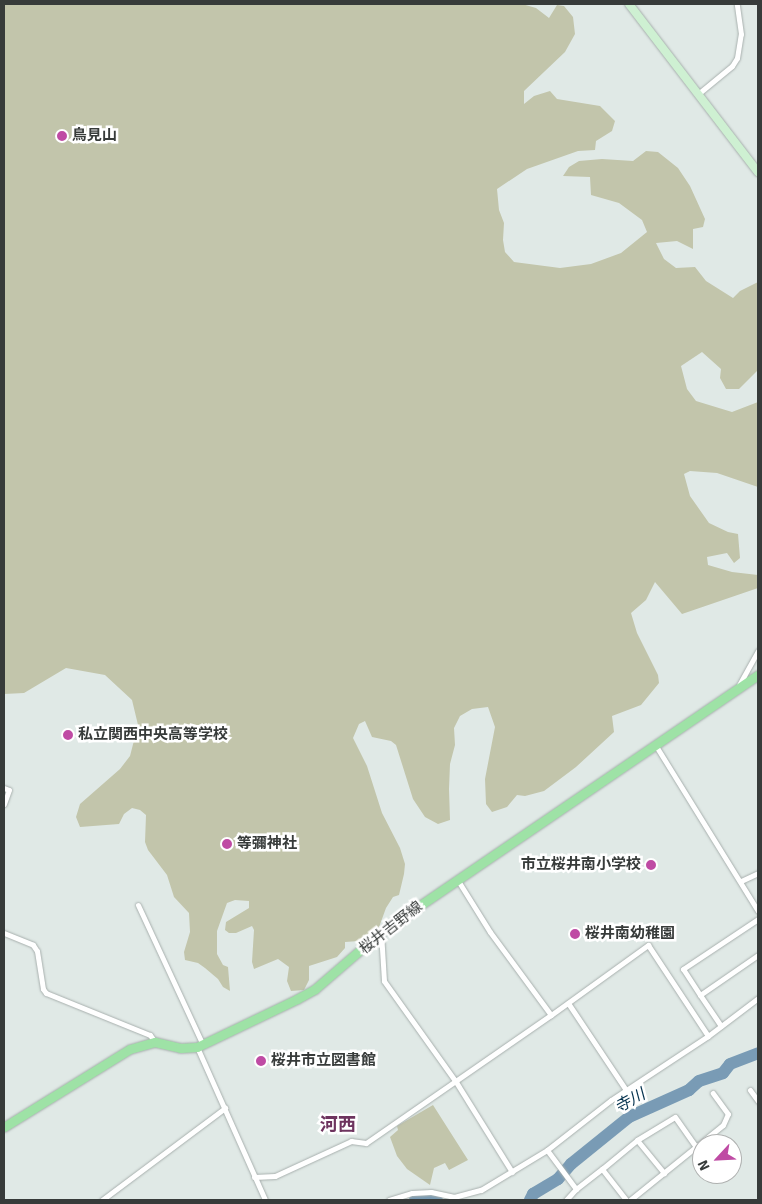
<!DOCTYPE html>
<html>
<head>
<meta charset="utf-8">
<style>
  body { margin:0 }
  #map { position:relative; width:762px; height:1204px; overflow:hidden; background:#e0e9e6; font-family:Signika,"Noto Sans JP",sans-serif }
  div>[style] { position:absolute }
  .green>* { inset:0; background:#c2c5ab }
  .river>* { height:12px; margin:-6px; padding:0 6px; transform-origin:6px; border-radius:6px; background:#799bb5 }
  .roads { filter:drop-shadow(0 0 1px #a8b0ae) drop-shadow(0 0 1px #a8b0ae) }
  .street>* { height:5px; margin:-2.5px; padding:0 2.5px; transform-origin:2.5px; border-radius:2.5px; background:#fff }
  .secondary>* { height:8px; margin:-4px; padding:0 4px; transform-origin:4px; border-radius:4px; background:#cef0d2 }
  .primary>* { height:9px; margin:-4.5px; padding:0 4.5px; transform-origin:4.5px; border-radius:4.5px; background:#9ee2a6 }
  .dots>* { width:14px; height:14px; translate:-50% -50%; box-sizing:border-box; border:2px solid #fff; border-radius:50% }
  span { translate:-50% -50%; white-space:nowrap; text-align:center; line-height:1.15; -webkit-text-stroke:5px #fff; paint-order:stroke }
  .poi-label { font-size:15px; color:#373b3a; font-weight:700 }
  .left { translate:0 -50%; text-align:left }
  .right { translate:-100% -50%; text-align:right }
  .street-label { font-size:15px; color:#373b3a }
  .water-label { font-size:16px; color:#04324e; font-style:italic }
  .quarter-label { font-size:18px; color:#6e345f; font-weight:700 }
  .frame { position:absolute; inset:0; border:5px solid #373b3a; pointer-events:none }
  .north { position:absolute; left:692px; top:1134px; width:50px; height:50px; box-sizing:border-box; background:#fff; border:1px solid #afb1b0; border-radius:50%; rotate:245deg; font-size:14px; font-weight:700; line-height:20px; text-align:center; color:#373b3a }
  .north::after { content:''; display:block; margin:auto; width:18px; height:22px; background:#bf4ba4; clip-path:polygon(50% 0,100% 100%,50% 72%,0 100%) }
</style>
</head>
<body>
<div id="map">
  <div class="green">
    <i style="clip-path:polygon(4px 4px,522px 4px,536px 8px,549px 18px,557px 5px,564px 6px,573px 17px,575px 34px,565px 52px,524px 91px,524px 104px,534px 96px,550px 91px,557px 99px,600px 106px,615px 121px,612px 131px,596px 141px,595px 150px,578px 151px,527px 169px,497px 189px,499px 210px,504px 223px,503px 240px,505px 252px,514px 262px,560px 268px,591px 264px,621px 253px,647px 232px,642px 220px,619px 203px,591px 195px,590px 177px,563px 176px,569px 167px,579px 161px,602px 159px,633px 161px,646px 151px,658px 152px,678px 168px,690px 186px,705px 219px,703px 227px,693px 229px,693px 249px,677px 241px,656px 243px,664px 259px,676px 268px,695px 267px,706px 281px,733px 298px,740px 291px,758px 282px,758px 370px,739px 389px,726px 389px,720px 378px,721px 369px,702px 352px,681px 366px,687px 389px,696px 401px,732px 412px,758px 402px,758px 487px,717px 473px,690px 471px,684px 474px,690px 496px,709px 523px,728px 532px,738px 534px,740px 558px,734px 563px,727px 553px,707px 557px,708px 565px,732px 572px,758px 575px,758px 588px,682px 614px,655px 582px,646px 600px,631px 613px,637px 633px,658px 675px,659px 683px,641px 705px,612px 716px,614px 732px,576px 767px,544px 791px,525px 796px,517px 795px,507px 807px,492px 812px,486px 804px,485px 779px,495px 727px,488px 707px,472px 709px,460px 716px,454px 728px,455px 745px,450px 764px,449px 789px,450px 820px,438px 824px,425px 817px,413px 799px,396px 745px,391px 741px,372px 737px,365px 721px,359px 724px,353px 738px,367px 766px,382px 813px,400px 848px,405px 864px,404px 874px,399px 895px,393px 897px,386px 908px,378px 930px,359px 941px,345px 942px,345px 948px,337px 957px,309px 966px,309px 980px,304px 990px,291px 991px,287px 981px,289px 967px,278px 959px,254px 969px,252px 962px,254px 930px,252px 926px,236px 933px,229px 933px,225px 930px,226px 922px,249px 908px,249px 901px,235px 900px,227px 903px,217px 931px,217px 954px,223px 965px,228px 967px,230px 991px,223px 987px,218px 979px,205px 968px,198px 963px,185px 960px,184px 952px,190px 932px,189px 913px,174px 897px,167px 875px,148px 850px,145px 842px,146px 815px,140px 810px,132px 808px,124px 814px,119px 824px,80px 827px,76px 817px,80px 804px,120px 769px,130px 756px,138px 725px,132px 700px,105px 675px,66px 668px,24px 693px,4px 694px)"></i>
    <i style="clip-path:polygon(433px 1105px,468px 1160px,449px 1170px,445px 1163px,434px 1168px,430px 1185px,407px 1169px,397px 1156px,390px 1137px,398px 1130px,397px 1126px)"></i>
  </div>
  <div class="river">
    <i style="left:415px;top:1200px;width:12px;rotate:-9deg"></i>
    <i style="left:427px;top:1198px;width:10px;rotate:11deg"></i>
    <i style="left:530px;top:1200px;width:7px;rotate:-63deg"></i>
    <i style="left:533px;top:1194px;width:29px;rotate:-31deg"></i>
    <i style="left:558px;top:1179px;width:20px;rotate:-49deg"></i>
    <i style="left:571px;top:1164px;width:75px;rotate:-39deg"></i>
    <i style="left:629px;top:1117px;width:66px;rotate:-24.2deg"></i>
    <i style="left:689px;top:1090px;width:13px;rotate:-42deg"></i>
    <i style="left:699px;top:1081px;width:25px;rotate:-18deg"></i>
    <i style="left:723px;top:1073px;width:11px;rotate:-52deg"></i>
    <i style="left:730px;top:1064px;width:30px;rotate:-21deg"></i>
  </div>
  <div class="roads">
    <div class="street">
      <i style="left:698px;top:94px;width:44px;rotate:-39.5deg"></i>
      <i style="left:732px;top:66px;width:9px;rotate:-58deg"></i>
      <i style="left:737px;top:58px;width:24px;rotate:-81deg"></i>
      <i style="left:741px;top:34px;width:30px;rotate:-98deg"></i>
      <i style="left:739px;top:685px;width:39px;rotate:-61deg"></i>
      <i style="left:656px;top:746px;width:194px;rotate:58.3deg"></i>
      <i style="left:4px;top:788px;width:5px;rotate:22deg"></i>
      <i style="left:9px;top:790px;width:15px;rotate:110deg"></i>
      <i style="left:457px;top:879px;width:62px;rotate:58.1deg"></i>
      <i style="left:490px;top:932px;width:103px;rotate:53.7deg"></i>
      <i style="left:741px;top:881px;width:19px;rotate:-25deg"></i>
      <i style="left:138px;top:905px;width:154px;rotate:65.1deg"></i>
      <i style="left:381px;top:932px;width:49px;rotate:86.5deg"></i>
      <i style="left:384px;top:981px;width:124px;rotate:54.5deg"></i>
      <i style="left:456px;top:1082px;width:106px;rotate:58.1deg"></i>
      <i style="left:4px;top:933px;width:31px;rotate:22deg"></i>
      <i style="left:33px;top:945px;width:7px;rotate:56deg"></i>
      <i style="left:37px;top:951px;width:38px;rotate:81deg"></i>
      <i style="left:43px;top:989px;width:5px;rotate:53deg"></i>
      <i style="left:46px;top:993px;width:112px;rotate:22deg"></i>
      <i style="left:150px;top:1035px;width:9px;rotate:54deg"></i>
      <i style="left:700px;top:995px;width:31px;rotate:-123deg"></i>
      <i style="left:683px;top:969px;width:90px;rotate:-33.7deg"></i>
      <i style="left:568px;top:1003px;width:105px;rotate:56.3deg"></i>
      <i style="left:721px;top:1026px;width:37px;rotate:-124deg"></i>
      <i style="left:700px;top:995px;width:70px;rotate:-34.6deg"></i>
      <i style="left:197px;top:1047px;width:167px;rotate:66deg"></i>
      <i style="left:750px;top:1090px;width:14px;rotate:54deg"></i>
      <i style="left:637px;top:1140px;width:43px;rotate:50.7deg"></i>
      <i style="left:547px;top:1150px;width:49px;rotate:53.4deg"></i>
      <i style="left:576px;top:1189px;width:33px;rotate:-38deg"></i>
      <i style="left:602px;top:1169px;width:39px;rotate:52deg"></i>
      <i style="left:602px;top:1169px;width:45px;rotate:-39.6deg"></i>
      <i style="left:637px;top:1140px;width:44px;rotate:-31.2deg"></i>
      <i style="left:675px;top:1117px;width:37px;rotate:55deg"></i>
      <i style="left:254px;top:1177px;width:21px;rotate:-3deg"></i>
      <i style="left:275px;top:1176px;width:84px;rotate:-24.7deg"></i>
      <i style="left:351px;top:1141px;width:15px;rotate:8deg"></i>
      <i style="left:366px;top:1143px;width:225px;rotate:-34.7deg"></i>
      <i style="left:551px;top:1015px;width:120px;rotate:-35.8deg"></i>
      <i style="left:648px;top:945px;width:109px;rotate:56.6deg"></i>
      <i style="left:102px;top:1200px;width:154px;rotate:-36.8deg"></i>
      <i style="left:389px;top:1200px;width:24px;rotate:-17deg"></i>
      <i style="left:412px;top:1193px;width:19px;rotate:-3deg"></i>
      <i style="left:431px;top:1192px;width:24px;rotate:12deg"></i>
      <i style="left:454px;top:1197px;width:28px;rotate:-15deg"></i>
      <i style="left:481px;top:1190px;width:77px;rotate:-31.2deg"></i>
      <i style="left:547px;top:1150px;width:81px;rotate:-38deg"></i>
      <i style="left:611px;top:1100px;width:116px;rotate:-33.4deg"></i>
      <i style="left:708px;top:1036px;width:63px;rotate:-37.2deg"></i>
      <i style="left:566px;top:1200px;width:15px;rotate:-48deg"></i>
      <i style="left:630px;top:1200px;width:119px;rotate:-38.9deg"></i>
      <i style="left:723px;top:1125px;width:12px;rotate:-66deg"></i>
      <i style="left:728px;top:1114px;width:26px;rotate:-126deg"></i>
    </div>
    <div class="secondary">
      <i style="left:629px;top:4px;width:212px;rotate:52.5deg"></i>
    </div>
    <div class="primary">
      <i style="left:4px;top:1127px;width:148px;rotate:-31.8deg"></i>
      <i style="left:130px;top:1049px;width:26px;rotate:-16deg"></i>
      <i style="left:155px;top:1042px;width:26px;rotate:13deg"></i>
      <i style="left:180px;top:1048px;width:17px;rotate:-3deg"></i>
      <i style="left:197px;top:1047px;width:111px;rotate:-25.6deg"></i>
      <i style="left:297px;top:999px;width:21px;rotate:-29deg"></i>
      <i style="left:315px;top:989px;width:87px;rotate:-40.8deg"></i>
      <i style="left:381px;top:932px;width:456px;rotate:-34.3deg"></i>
    </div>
  </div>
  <div class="dots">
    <i style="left:62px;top:136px;background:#bf4ba4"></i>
    <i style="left:68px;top:735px;background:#bf4ba4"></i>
    <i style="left:227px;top:844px;background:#bf4ba4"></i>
    <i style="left:651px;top:865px;background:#bf4ba4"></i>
    <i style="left:575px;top:934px;background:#bf4ba4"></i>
    <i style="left:261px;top:1061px;background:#bf4ba4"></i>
  </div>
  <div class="poi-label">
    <span class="left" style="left:72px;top:136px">鳥見山</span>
    <span class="left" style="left:78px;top:735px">私立関西中央高等学校</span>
    <span class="left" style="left:237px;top:844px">等彌神社</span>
    <span class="right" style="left:641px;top:865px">市立桜井南小学校</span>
    <span class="left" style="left:585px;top:934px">桜井南幼稚園</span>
    <span class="left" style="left:271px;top:1061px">桜井市立図書館</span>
  </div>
  <div class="street-label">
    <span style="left:391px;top:928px;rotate:-38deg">桜井吉野線</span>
  </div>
  <div class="water-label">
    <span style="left:630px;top:1101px;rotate:-29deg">寺川</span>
  </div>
  <div class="quarter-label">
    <span style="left:338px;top:1125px">河西</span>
  </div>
  <div class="frame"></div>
  <div class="north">N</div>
</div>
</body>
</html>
